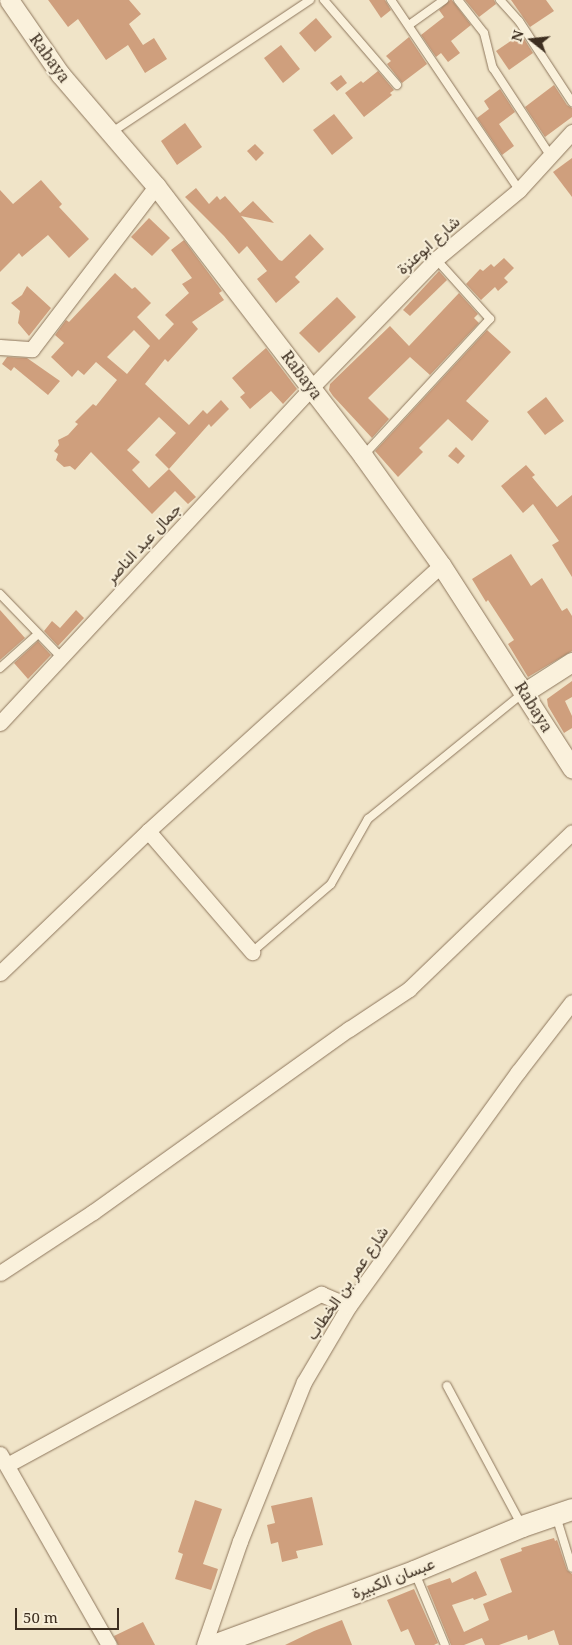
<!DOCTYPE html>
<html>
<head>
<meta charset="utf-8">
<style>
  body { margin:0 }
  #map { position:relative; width:572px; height:1645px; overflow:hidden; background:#f0e4c8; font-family:"Noto Serif",Vazirmatn,serif }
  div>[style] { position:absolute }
  .building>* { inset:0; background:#cf9f7d }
  .roads { filter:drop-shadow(0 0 1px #8d765c) drop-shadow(0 0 1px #8d765c) }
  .service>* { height:8px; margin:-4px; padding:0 4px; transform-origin:4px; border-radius:4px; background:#faf1dc }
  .minor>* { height:15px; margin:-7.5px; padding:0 7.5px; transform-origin:7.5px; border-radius:7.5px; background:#faf1dc }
  .tertiary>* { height:19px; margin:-9.5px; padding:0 9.5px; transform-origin:9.5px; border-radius:9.5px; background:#faf1dc }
  .secondary>* { height:21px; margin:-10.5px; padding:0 10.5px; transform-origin:10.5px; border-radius:10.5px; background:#faf1dc }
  span { translate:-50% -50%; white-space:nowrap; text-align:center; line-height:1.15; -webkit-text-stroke:4px #f7eed8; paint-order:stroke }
  .street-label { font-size:16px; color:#3d2e20 }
  .north { position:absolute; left:507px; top:15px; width:50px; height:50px; -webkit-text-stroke:4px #f7eed8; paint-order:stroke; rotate:286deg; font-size:14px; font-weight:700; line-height:20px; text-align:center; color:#3d2e20 }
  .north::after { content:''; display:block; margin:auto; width:18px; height:22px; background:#3d2e20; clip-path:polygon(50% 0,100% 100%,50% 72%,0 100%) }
  .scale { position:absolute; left:15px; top:1608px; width:104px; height:22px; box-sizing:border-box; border:2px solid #3d2e20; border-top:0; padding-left:6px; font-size:15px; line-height:18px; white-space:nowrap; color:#3d2e20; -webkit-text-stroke:4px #f7eed8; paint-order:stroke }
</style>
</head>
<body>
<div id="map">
  <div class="building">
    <i style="clip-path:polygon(48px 0,129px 0,141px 14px,129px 24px,143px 45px,154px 38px,167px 59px,145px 73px,128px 45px,106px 60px,78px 19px,68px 27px)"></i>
    <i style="clip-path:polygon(369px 0,385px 0,391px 10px,381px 18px)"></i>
    <i style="clip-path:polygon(450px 0,452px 0,471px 25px,451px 41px,460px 53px,448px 62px,441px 53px,436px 57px,421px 35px,444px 17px,439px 10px)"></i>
    <i style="clip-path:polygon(465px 0,494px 0,496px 4px,479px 17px)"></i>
    <i style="clip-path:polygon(511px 0,546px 0,554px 11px,530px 27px)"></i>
    <i style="clip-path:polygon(316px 18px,332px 37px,315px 52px,299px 33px)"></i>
    <i style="clip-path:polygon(521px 34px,533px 53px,509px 70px,496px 51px)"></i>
    <i style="clip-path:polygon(409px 37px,427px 64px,402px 83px,387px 64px,391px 61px,386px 56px)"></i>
    <i style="clip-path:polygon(281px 45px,300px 69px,283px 83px,264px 58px)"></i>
    <i style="clip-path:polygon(378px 71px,394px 90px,390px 93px,392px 95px,364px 117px,345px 93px,361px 81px,363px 83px)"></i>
    <i style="clip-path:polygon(341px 75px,347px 83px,337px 91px,330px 83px)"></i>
    <i style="clip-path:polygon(554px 85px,567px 105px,572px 108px,572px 117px,545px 137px,525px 107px)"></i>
    <i style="clip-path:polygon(500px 89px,515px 112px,499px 124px,514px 146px,502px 155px,477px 118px,489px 109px,484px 101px)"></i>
    <i style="clip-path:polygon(334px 114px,353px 138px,332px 155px,313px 130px)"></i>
    <i style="clip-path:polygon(185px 123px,202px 147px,177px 165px,161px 141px)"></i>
    <i style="clip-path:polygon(255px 144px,264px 153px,256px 161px,247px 151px)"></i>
    <i style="clip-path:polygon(572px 158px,572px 197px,553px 172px)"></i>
    <i style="clip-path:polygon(41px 180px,62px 204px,59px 207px,89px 239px,69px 258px,48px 235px,22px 257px,19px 253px,0 272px,0 190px,13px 204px)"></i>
    <i style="clip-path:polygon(196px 188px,209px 204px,217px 196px,220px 200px,225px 196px,240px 213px,253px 201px,274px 223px,241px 216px,279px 260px,282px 261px,310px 234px,324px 249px,295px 277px,300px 282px,276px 303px,257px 279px,267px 271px,247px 246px,239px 254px,224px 236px,185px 197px)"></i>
    <i style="clip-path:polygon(149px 218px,170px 238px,152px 256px,131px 237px)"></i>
    <i style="clip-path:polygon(evenodd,184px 240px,222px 291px,219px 293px,224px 300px,192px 322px,198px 329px,168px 362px,165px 359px,145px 384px,189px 425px,203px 410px,207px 414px,221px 400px,229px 409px,211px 427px,209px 424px,169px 469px,155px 455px,176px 433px,159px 417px,127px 450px,140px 462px,132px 470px,149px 488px,169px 469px,196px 497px,188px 504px,175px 491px,152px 514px,91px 452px,75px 470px,70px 466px,64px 467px,56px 460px,58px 454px,54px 451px,59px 445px,58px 440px,68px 435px,78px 424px,75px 422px,93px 404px,96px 406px,117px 380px,96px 362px,84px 375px,78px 370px,72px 377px,51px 357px,64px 343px,55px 335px,66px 320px,69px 322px,115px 273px,132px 289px,135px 287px,151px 303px,137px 317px,159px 340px,174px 324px,165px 315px,189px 293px,182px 284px,192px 278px,171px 250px,184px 240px,134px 330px,150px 346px,127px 374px,107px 357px,134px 330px)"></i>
    <i style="clip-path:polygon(504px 258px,514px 268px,504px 278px,508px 282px,498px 291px,495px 287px,481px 300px,466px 284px,480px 269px,483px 271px,491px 264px,494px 267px)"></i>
    <i style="clip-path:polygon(439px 271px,447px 280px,410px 316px,403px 310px)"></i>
    <i style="clip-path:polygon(27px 286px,51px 308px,29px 336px,18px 323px,20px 311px,11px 303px,22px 295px)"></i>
    <i style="clip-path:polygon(459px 293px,478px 314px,474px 318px,479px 323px,430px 375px,410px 357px,368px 398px,389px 419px,372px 438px,333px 396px,329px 390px,330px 384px,390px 326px,409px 346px)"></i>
    <i style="clip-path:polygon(337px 297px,356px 317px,319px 353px,299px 333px)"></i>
    <i style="clip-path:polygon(487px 330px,511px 352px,466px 401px,489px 421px,472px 441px,448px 419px,419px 448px,423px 452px,398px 477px,375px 451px)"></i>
    <i style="clip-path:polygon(266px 348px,297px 389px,283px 404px,271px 391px,250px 409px,240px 397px,245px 393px,232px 378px)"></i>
    <i style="clip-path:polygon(7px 357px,27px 358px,60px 381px,48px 395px,14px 367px,11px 371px,2px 364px)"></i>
    <i style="clip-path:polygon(546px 397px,564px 421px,545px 435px,527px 412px)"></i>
    <i style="clip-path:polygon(456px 447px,465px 456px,458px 464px,448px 456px)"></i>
    <i style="clip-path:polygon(526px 465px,535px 475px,532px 477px,557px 507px,572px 495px,572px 577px,552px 545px,559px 541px,533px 504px,523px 513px,501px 486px)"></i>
    <i style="clip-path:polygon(511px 554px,531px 586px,542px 578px,562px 611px,567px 608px,572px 616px,572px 651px,528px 677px,508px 644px,514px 640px,488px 600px,486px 602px,472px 579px)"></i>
    <i style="clip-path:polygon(0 610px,25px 638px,0 660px)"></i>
    <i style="clip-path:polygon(76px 610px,84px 618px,58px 646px,44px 631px,52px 621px,60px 628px)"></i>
    <i style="clip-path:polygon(38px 641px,51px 655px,28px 679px,14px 663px)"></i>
    <i style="clip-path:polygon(572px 681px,572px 697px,565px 701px,572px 716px,572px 728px,564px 733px,548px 706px,547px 699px)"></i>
    <i style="clip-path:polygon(312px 1497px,323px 1545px,296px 1551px,298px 1558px,282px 1562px,278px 1542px,271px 1544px,267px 1525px,275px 1523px,271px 1506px)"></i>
    <i style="clip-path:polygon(195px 1500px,222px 1509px,203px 1564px,218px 1569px,211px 1590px,175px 1579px,183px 1554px,178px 1552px)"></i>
    <i style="clip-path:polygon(554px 1538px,555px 1541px,557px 1540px,567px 1570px,572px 1574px,572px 1645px,559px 1645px,554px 1630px,528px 1640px,527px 1635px,499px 1645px,485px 1645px,482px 1638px,464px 1645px,451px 1645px,427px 1586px,450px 1578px,452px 1583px,476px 1571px,487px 1595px,474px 1600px,473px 1598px,452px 1605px,464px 1632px,489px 1620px,483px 1604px,512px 1592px,500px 1559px,522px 1551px,521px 1548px)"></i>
    <i style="clip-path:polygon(414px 1589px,438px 1643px,434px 1645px,415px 1645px,408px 1629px,401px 1632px,387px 1600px)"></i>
    <i style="clip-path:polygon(342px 1620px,352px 1645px,285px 1645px,314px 1631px)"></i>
    <i style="clip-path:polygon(143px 1622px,155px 1645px,118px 1645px,114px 1636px)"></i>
  </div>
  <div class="roads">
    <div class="service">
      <i style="left:324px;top:0;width:112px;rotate:49.3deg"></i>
      <i style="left:391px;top:0;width:229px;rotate:56deg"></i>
      <i style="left:458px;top:0;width:42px;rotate:51.8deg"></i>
      <i style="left:484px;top:33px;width:36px;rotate:76deg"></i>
      <i style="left:493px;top:68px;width:104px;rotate:56.8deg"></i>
      <i style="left:500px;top:0;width:28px;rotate:48deg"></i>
      <i style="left:519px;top:21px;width:97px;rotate:56.8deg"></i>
      <i style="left:409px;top:25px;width:43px;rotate:-35.5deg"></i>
      <i style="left:112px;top:132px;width:238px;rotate:-33.7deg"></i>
      <i style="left:363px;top:456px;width:187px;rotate:-47.2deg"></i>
      <i style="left:490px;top:319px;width:81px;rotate:-132deg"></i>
      <i style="left:0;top:594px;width:88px;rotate:45.9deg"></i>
      <i style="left:0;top:668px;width:51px;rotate:-41.8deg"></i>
      <i style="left:252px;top:952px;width:104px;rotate:-40.7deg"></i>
      <i style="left:331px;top:884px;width:75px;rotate:-60.4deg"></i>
      <i style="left:368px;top:819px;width:201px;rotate:-39.1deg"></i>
      <i style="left:447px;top:1386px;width:157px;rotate:61.8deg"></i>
      <i style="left:556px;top:1516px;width:54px;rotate:72.9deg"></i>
      <i style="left:415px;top:1573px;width:78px;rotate:67.4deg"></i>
    </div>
    <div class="minor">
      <i style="left:0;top:347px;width:32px;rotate:4deg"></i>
      <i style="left:32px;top:349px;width:205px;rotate:-52.7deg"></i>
      <i style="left:0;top:723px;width:457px;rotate:-47.1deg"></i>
      <i style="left:311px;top:388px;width:180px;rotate:-45.9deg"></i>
      <i style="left:436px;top:259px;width:108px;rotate:-39.7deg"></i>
      <i style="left:519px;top:190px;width:79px;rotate:-47.6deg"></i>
      <i style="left:148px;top:831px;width:160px;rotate:49.3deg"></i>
      <i style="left:0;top:973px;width:205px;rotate:-43.8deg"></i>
      <i style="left:148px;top:831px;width:396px;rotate:-42.2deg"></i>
      <i style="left:0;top:1273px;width:111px;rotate:-33.3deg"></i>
      <i style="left:93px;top:1212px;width:315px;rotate:-35.6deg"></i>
      <i style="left:349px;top:1029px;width:72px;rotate:-33.7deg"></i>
      <i style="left:409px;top:989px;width:226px;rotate:-43.9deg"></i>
      <i style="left:0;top:1454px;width:220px;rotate:60.3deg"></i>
      <i style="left:7px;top:1465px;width:358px;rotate:-28.6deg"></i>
      <i style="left:321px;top:1294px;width:30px;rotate:23deg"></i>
      <i style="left:204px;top:1645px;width:110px;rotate:-70.9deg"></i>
      <i style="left:240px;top:1541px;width:171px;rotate:-68.1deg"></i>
      <i style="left:304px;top:1382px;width:88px;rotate:-59.4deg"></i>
      <i style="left:349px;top:1306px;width:289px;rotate:-54.2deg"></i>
      <i style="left:518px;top:1072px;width:88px;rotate:-52.4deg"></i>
    </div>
    <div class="tertiary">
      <i style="left:9px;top:0;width:90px;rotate:55.4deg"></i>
      <i style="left:60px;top:74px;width:148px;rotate:49.4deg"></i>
      <i style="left:156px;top:186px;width:340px;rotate:52.5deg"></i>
      <i style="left:363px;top:456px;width:134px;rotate:54.4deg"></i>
      <i style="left:441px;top:565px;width:242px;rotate:57.2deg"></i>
      <i style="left:525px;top:692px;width:56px;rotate:-32.6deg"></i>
    </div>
    <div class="secondary">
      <i style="left:213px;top:1645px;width:214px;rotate:-20.2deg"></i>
      <i style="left:414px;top:1571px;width:117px;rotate:-22.6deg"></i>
      <i style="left:522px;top:1526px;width:53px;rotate:-18.8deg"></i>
    </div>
  </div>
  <div class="street-label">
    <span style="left:50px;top:58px;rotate:54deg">Rabaya</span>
    <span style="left:428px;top:245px;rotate:-42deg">شارع ابوعنزة</span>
    <span style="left:302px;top:375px;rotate:53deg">Rabaya</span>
    <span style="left:143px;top:543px;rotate:-47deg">جمال عبد الناصر</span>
    <span style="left:534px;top:707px;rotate:58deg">Rabaya</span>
    <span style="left:347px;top:1283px;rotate:-56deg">شارع عمر بن الخطاب</span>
    <span style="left:393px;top:1578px;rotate:-21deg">عبسان الكبيرة</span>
  </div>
  <div class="north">N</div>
  <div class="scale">50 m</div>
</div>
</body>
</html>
